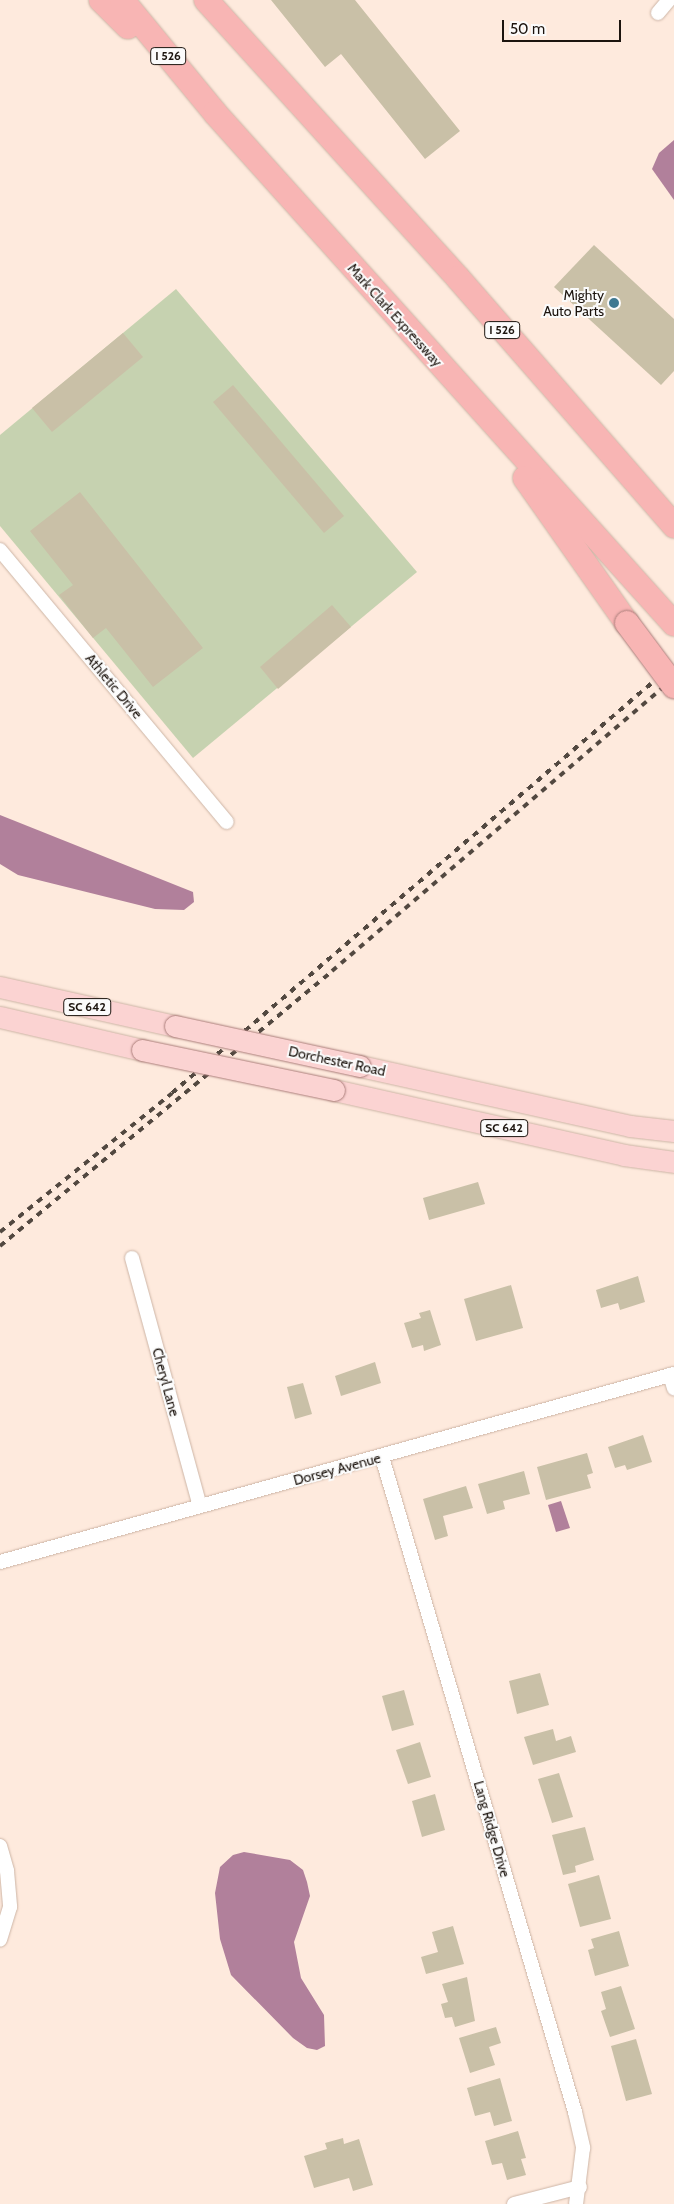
<!DOCTYPE html>
<html>
<head>
<meta charset="utf-8">
<style>
  body { margin:0 }
  #map { position:relative; width:674px; height:2204px; overflow:hidden; background:#feeadd; font-family:Cabin,sans-serif }
  div>[style] { position:absolute }
  .green>* { inset:0; background:#c6d2b0 }
  .water>* { inset:0; background:#b1809b }
  .building>* { inset:0; background:#c9c0a7 }
  .roads { filter:drop-shadow(0 0 1px #cdb5a6) drop-shadow(0 0 1px #cdb5a6) }
  .minor>* { height:14px; margin:-7px; padding:0 7px; transform-origin:7px; border-radius:7px; background:#fff }
  .primary>* { height:21px; margin:-10.5px; padding:0 10.5px; transform-origin:10.5px; border-radius:10.5px; background:#fbd3d2 }
  .motorway>* { height:24px; margin:-12px; padding:0 12px; transform-origin:12px; border-radius:12px; background:#f8b5b4 }
  .rail>* { height:4px; margin-top:-2px; transform-origin:0; background:repeating-linear-gradient(90deg,#524840 0 6px,transparent 0 12px) }
  .bridges { filter:drop-shadow(0 0 1px #ab7d7a) drop-shadow(0 0 1px #ab7d7a) }
  .primary-bridge>* { height:21px; margin:-10.5px; padding:0 10.5px; transform-origin:10.5px; border-radius:10.5px; background:#fbd3d2 }
  .motorway-bridge>* { height:24px; margin:-12px; padding:0 12px; transform-origin:12px; border-radius:12px; background:#f8b5b4 }
  .dots>* { width:14px; height:14px; translate:-50% -50%; box-sizing:border-box; border:2px solid #fbfbfb; border-radius:50% }
  span { translate:-50% -50%; white-space:nowrap; text-align:center; line-height:1.15; -webkit-text-stroke:4px #fbfbfb; paint-order:stroke }
  .shield-label span { padding:1px 4px; background:#fbfbfb; border:1px solid; border-radius:4px; -webkit-text-stroke-width:0 }
  .shield-label { font-size:12px; color:#1c140e; font-weight:700 }
  .poi-label { font-size:14px; color:#1c140e }
  .right { translate:-100% -50%; text-align:right }
  .street-label { font-size:14px; color:#1c140e }
  .scale { position:absolute; left:502px; top:20px; width:119px; height:22px; box-sizing:border-box; border:2px solid #1c140e; border-top:0; padding-left:6px; font-size:15px; line-height:18px; white-space:nowrap; color:#1c140e; -webkit-text-stroke:4px #fbfbfb; paint-order:stroke }
</style>
</head>
<body>
<div id="map">
  <div class="green">
    <i style="clip-path:polygon(176px 289px,417px 572px,193px 758px,0 526px,0 435px)"></i>
  </div>
  <div class="water">
    <i style="clip-path:polygon(674px 140px,674px 200px,652px 169px,659px 153px)"></i>
    <i style="clip-path:polygon(0 815px,193px 892px,194px 902px,184px 910px,155px 909px,18px 875px,0 864px)"></i>
    <i style="clip-path:polygon(561px 1501px,570px 1528px,556px 1532px,548px 1505px)"></i>
    <i style="clip-path:polygon(244px 1852px,290px 1860px,303px 1870px,307px 1882px,310px 1896px,294px 1942px,301px 1978px,324px 2015px,325px 2046px,317px 2050px,307px 2048px,293px 2038px,231px 1975px,220px 1939px,215px 1893px,220px 1867px,233px 1855px)"></i>
  </div>
  <div class="building">
    <i style="clip-path:polygon(271px 0,355px 0,460px 131px,425px 159px,341px 54px,325px 67px)"></i>
    <i style="clip-path:polygon(594px 245px,674px 319px,674px 371px,661px 385px,554px 287px)"></i>
    <i style="clip-path:polygon(123px 333px,143px 357px,52px 432px,32px 408px)"></i>
    <i style="clip-path:polygon(233px 385px,344px 516px,324px 533px,213px 402px)"></i>
    <i style="clip-path:polygon(80px 492px,203px 648px,153px 687px,106px 628px,93px 638px,59px 595px,73px 585px,30px 531px)"></i>
    <i style="clip-path:polygon(332px 605px,351px 627px,278px 689px,260px 667px)"></i>
    <i style="clip-path:polygon(478px 1182px,485px 1204px,429px 1220px,423px 1198px)"></i>
    <i style="clip-path:polygon(638px 1276px,645px 1302px,620px 1310px,618px 1303px,601px 1308px,596px 1290px)"></i>
    <i style="clip-path:polygon(511px 1285px,523px 1328px,476px 1341px,464px 1299px)"></i>
    <i style="clip-path:polygon(430px 1310px,441px 1345px,424px 1351px,423px 1345px,412px 1348px,404px 1323px,421px 1318px,419px 1313px)"></i>
    <i style="clip-path:polygon(375px 1362px,381px 1383px,341px 1396px,335px 1376px)"></i>
    <i style="clip-path:polygon(303px 1383px,312px 1414px,295px 1419px,287px 1387px)"></i>
    <i style="clip-path:polygon(643px 1435px,652px 1462px,627px 1470px,625px 1465px,615px 1468px,608px 1447px)"></i>
    <i style="clip-path:polygon(587px 1453px,593px 1473px,587px 1475px,591px 1488px,546px 1500px,537px 1467px)"></i>
    <i style="clip-path:polygon(524px 1471px,530px 1494px,503px 1501px,505px 1509px,487px 1514px,478px 1484px)"></i>
    <i style="clip-path:polygon(466px 1486px,473px 1508px,443px 1516px,448px 1536px,435px 1540px,423px 1499px)"></i>
    <i style="clip-path:polygon(540px 1673px,549px 1705px,517px 1714px,509px 1681px)"></i>
    <i style="clip-path:polygon(404px 1690px,414px 1725px,392px 1731px,382px 1696px)"></i>
    <i style="clip-path:polygon(553px 1729px,556px 1741px,571px 1736px,576px 1752px,533px 1765px,524px 1737px)"></i>
    <i style="clip-path:polygon(420px 1742px,431px 1777px,408px 1784px,396px 1750px)"></i>
    <i style="clip-path:polygon(559px 1773px,573px 1817px,552px 1823px,538px 1779px)"></i>
    <i style="clip-path:polygon(435px 1794px,445px 1830px,422px 1837px,412px 1801px)"></i>
    <i style="clip-path:polygon(585px 1827px,594px 1860px,575px 1866px,576px 1872px,563px 1875px,552px 1835px)"></i>
    <i style="clip-path:polygon(599px 1875px,611px 1919px,580px 1927px,568px 1884px)"></i>
    <i style="clip-path:polygon(453px 1926px,464px 1964px,426px 1974px,421px 1957px,438px 1952px,432px 1932px)"></i>
    <i style="clip-path:polygon(619px 1931px,629px 1966px,595px 1976px,588px 1950px,594px 1948px,591px 1939px)"></i>
    <i style="clip-path:polygon(467px 1977px,475px 2021px,455px 2027px,452px 2017px,445px 2018px,441px 2004px,448px 2002px,442px 1984px)"></i>
    <i style="clip-path:polygon(621px 1986px,635px 2029px,610px 2037px,601px 2011px,606px 2009px,601px 1992px)"></i>
    <i style="clip-path:polygon(496px 2027px,501px 2043px,489px 2047px,495px 2065px,470px 2073px,459px 2038px)"></i>
    <i style="clip-path:polygon(636px 2039px,652px 2094px,626px 2101px,611px 2046px)"></i>
    <i style="clip-path:polygon(500px 2078px,512px 2121px,494px 2126px,490px 2112px,475px 2116px,467px 2088px)"></i>
    <i style="clip-path:polygon(518px 2131px,526px 2158px,521px 2159px,526px 2175px,507px 2180px,502px 2163px,492px 2165px,485px 2141px)"></i>
    <i style="clip-path:polygon(343px 2138px,344px 2144px,359px 2139px,373px 2185px,353px 2191px,349px 2178px,314px 2188px,304px 2156px,327px 2149px,325px 2143px)"></i>
  </div>
  <div class="roads">
    <div class="minor">
      <i style="left:658px;top:13px;width:17px;rotate:-50deg"></i>
      <i style="left:0;top:550px;width:354px;rotate:50.2deg"></i>
      <i style="left:132px;top:1258px;width:257px;rotate:74.7deg"></i>
      <i style="left:670px;top:1375px;width:14px;rotate:73deg"></i>
      <i style="left:382px;top:1457px;width:683px;rotate:73.58deg"></i>
      <i style="left:575px;top:2112px;width:37px;rotate:77deg"></i>
      <i style="left:583px;top:2148px;width:56px;rotate:97.1deg"></i>
      <i style="left:0;top:1562px;width:700px;rotate:-15.59deg"></i>
      <i style="left:0;top:1846px;width:26px;rotate:74deg"></i>
      <i style="left:7px;top:1871px;width:36px;rotate:85deg"></i>
      <i style="left:10px;top:1907px;width:34px;rotate:107deg"></i>
      <i style="left:514px;top:2204px;width:68px;rotate:-14.4deg"></i>
    </div>
    <div class="primary">
      <i style="left:0;top:987px;width:179px;rotate:12.6deg"></i>
      <i style="left:0;top:1017px;width:146px;rotate:13.1deg"></i>
      <i style="left:360px;top:1066px;width:277px;rotate:12.5deg"></i>
      <i style="left:630px;top:1126px;width:44px;rotate:6.5deg"></i>
      <i style="left:334px;top:1090px;width:297px;rotate:12.6deg"></i>
      <i style="left:624px;top:1155px;width:50px;rotate:8deg"></i>
    </div>
    <div class="motorway">
      <i style="left:101px;top:0;width:38px;rotate:45deg"></i>
      <i style="left:122px;top:0;width:146px;rotate:50.5deg"></i>
      <i style="left:215px;top:113px;width:687px;rotate:48.07deg"></i>
      <i style="left:206px;top:0;width:375px;rotate:47.8deg"></i>
      <i style="left:458px;top:278px;width:329px;rotate:48.9deg"></i>
      <i style="left:525px;top:478px;width:177px;rotate:54.9deg"></i>
    </div>
  </div>
  <div class="rail">
    <i style="left:0;top:1232px;width:221px;rotate:-38.9deg"></i>
    <i style="left:172px;top:1093px;width:660px;rotate:-40.52deg"></i>
    <i style="left:0;top:1246px;width:431px;rotate:-39.6deg"></i>
    <i style="left:332px;top:971px;width:450px;rotate:-40.6deg"></i>
  </div>
  <div class="bridges">
    <div class="primary-bridge">
      <i style="left:175px;top:1026px;width:189px;rotate:12.2deg"></i>
      <i style="left:142px;top:1050px;width:196px;rotate:11.8deg"></i>
    </div>
    <div class="motorway-bridge">
      <i style="left:627px;top:623px;width:79px;rotate:53.3deg"></i>
    </div>
  </div>
  <div class="dots">
    <i style="left:614px;top:303px;background:#3e7891"></i>
  </div>
  <div class="shield-label">
    <span style="left:168px;top:56px">I 526</span>
    <span style="left:502px;top:330px">I 526</span>
    <span style="left:87px;top:1007px">SC 642</span>
    <span style="left:504px;top:1128px">SC 642</span>
  </div>
  <div class="poi-label">
    <span class="right" style="left:604px;top:303px">Mighty<br>Auto Parts</span>
  </div>
  <div class="street-label">
    <span style="left:395px;top:315px;rotate:48deg">Mark Clark Expressway</span>
    <span style="left:114px;top:686px;rotate:50deg">Athletic Drive</span>
    <span style="left:337px;top:1061px;rotate:12deg">Dorchester Road</span>
    <span style="left:166px;top:1382px;rotate:75deg">Cheryl Lane</span>
    <span style="left:337px;top:1469px;rotate:-15deg">Dorsey Avenue</span>
    <span style="left:492px;top:1829px;rotate:74deg">Lang Ridge Drive</span>
  </div>
  <div class="scale">50 m</div>
</div>
</body>
</html>
